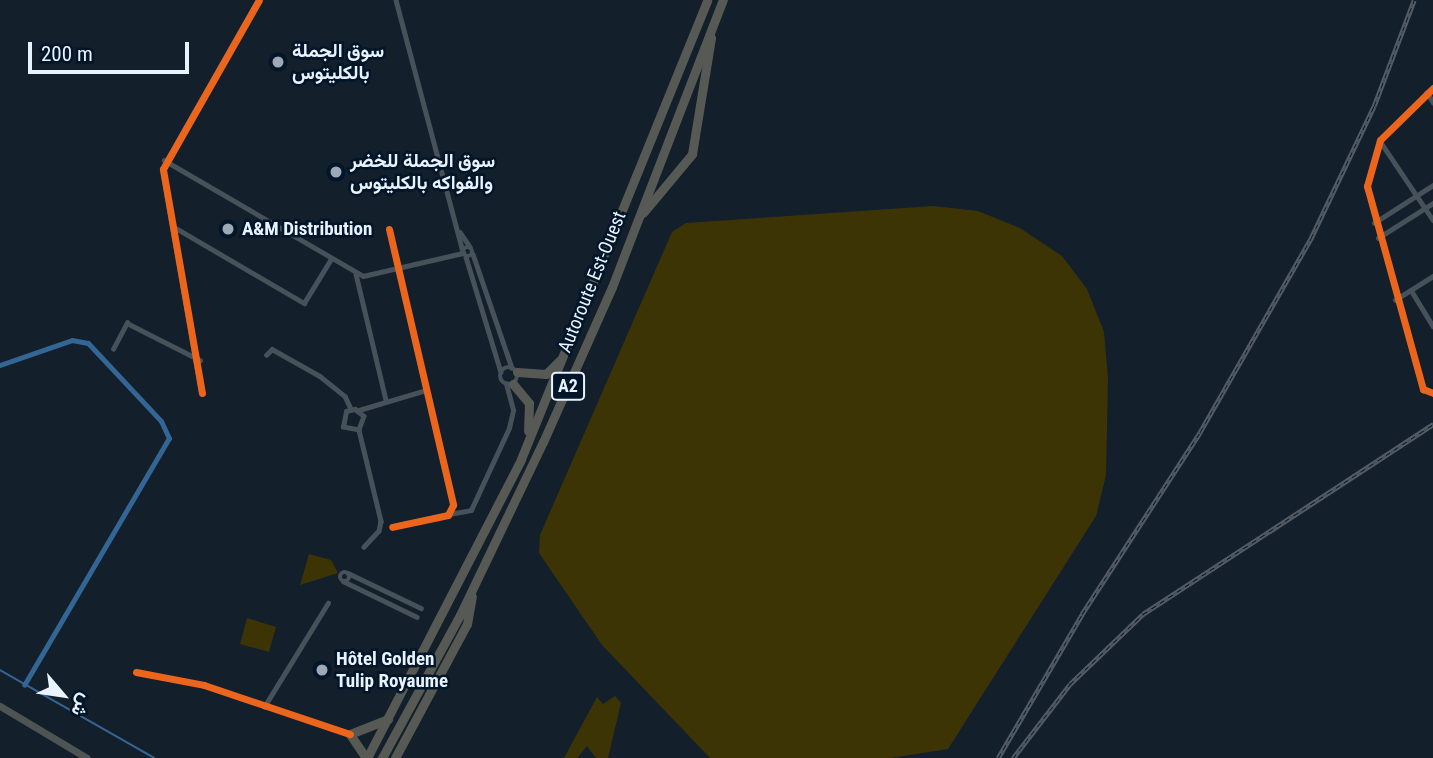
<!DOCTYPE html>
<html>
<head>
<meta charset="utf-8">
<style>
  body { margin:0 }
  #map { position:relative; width:1433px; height:758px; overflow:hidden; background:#131f2a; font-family:"Roboto Condensed",Vazirmatn,sans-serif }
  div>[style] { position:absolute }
  .green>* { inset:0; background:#3d3406 }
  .stream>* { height:2px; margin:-1px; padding:0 1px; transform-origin:1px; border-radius:1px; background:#336595 }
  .canal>* { height:5px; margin:-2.5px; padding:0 2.5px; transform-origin:2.5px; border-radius:2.5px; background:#336595 }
  .street>* { height:4.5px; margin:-2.25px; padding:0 2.25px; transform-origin:2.25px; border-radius:2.25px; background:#47515a }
  .street>.ring { margin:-2.25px; padding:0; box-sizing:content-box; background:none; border:4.5px solid #47515a; border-radius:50% }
  .secondary>* { height:6px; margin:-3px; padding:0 3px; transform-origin:3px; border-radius:3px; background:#4e555b }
  .primary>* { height:7px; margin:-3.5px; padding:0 3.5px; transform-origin:3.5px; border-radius:3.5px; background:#4e5454 }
  .highway>* { height:9px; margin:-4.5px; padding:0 4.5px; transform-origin:4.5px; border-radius:4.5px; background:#575a54 }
  .rail>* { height:4.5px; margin-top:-2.25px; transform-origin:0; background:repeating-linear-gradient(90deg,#021529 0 5px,#535b64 0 10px); box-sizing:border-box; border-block:2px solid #535b64 }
  .cycleway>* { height:7px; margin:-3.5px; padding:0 3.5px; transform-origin:3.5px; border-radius:3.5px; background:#eb651d }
  .dots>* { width:19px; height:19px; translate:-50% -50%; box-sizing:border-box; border:4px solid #021529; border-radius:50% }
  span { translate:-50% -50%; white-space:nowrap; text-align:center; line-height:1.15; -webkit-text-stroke:5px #021529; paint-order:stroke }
  .shield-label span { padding:2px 5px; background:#021529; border:2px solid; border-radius:5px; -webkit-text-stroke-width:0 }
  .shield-label { font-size:18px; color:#e8f3ff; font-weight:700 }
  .poi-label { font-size:19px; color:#e8f3ff; font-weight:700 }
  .left { translate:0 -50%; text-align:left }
  .street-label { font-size:19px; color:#e8f3ff }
  .north { position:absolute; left:28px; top:660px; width:70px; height:70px; -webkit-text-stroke:5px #021529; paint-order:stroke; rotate:119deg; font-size:19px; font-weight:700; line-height:28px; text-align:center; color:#e8f3ff }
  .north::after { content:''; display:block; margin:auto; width:24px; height:32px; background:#e8f3ff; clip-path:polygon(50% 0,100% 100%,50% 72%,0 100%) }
  .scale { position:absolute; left:28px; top:42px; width:161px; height:32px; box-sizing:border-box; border:4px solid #e8f3ff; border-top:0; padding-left:9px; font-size:21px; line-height:24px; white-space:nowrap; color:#e8f3ff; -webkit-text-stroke:5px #021529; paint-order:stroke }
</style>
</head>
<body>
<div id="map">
  <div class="green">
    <i style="clip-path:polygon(933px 206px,978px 211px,1020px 228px,1062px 256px,1087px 289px,1104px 332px,1108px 378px,1106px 475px,1096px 516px,948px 749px,891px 758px,710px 758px,602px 645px,539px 553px,540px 535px,672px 232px,686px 223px)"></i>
    <i style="clip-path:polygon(309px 554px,331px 560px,338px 573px,300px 585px)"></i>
    <i style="clip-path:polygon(247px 618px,276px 627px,269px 652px,240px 644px)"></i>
    <i style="clip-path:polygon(615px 696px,621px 703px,608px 758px,596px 758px,587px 746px,577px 758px,564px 758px,597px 697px,603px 704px)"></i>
  </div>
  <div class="stream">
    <i style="left:0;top:670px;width:177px;rotate:29.7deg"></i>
  </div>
  <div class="canal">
    <i style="left:0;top:365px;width:76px;rotate:-19.1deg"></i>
    <i style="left:72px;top:340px;width:16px;rotate:11deg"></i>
    <i style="left:88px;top:343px;width:107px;rotate:46.9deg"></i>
    <i style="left:161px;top:421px;width:19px;rotate:65deg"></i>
    <i style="left:169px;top:438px;width:286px;rotate:120.4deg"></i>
  </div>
  <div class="street">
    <i style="left:396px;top:0;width:260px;rotate:75.1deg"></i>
    <i style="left:1433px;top:88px;width:74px;rotate:135.5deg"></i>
    <i style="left:1380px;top:140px;width:48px;rotate:105.8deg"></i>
    <i style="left:1367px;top:186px;width:211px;rotate:74.6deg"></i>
    <i style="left:1423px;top:389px;width:11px;rotate:22deg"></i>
    <i style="left:1427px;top:92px;width:12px;rotate:59deg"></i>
    <i style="left:1380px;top:141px;width:95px;rotate:56.1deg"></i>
    <i style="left:164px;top:160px;width:230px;rotate:30.2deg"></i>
    <i style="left:363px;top:276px;width:103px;rotate:-13deg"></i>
    <i style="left:1374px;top:223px;width:70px;rotate:-32.8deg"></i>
    <i style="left:174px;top:227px;width:151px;rotate:30.3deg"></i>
    <i style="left:304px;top:303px;width:52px;rotate:-58.5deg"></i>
    <i style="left:389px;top:229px;width:283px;rotate:76.9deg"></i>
    <i style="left:453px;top:505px;width:11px;rotate:117deg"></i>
    <i style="left:448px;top:515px;width:57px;rotate:167.9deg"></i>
    <i style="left:460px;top:232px;width:18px;rotate:56deg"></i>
    <i style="left:1378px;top:238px;width:65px;rotate:-32.5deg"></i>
    <i class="ring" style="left:463px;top:247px;width:5.5px;height:5.5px"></i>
    <i style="left:473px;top:254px;width:120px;rotate:71.1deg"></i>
    <i style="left:466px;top:257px;width:120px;rotate:73.1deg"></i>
    <i style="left:356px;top:274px;width:130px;rotate:76.6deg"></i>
    <i style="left:1411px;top:290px;width:42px;rotate:58.6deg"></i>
    <i style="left:1395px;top:300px;width:45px;rotate:-32.3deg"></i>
    <i style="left:113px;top:349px;width:30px;rotate:-62deg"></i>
    <i style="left:127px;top:323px;width:82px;rotate:26.9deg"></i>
    <i style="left:266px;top:355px;width:8px;rotate:-45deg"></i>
    <i style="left:272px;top:349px;width:55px;rotate:29.4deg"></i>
    <i style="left:320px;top:376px;width:32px;rotate:39deg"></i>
    <i style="left:345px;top:396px;width:14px;rotate:65deg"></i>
    <i class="ring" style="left:500px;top:367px;width:13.5px;height:13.5px"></i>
    <i style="left:359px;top:410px;width:70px;rotate:-16.6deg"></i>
    <i style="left:359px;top:430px;width:16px;rotate:-169deg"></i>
    <i style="left:343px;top:427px;width:16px;rotate:-79deg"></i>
    <i style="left:346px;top:411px;width:9px;rotate:-13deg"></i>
    <i style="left:355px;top:409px;width:11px;rotate:38deg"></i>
    <i style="left:364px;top:416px;width:15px;rotate:110deg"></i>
    <i style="left:359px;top:430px;width:94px;rotate:76.4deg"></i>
    <i style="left:381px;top:521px;width:10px;rotate:101deg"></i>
    <i style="left:379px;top:531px;width:22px;rotate:133deg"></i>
    <i style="left:449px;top:514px;width:22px;rotate:-10deg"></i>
    <i style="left:471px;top:510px;width:90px;rotate:-65.1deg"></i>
    <i style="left:509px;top:428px;width:18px;rotate:-77deg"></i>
    <i style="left:513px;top:410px;width:27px;rotate:-105deg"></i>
    <i class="ring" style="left:340px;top:572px;width:5.5px;height:5.5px"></i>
    <i style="left:348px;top:573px;width:81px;rotate:25.6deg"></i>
    <i style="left:343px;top:581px;width:82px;rotate:25.9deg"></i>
    <i style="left:136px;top:672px;width:69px;rotate:10.8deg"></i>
    <i style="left:204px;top:685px;width:153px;rotate:18.7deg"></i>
    <i style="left:264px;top:707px;width:122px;rotate:-58.4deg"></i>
  </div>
  <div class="secondary">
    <i style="left:202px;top:393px;width:227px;rotate:-99.9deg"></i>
    <i style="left:163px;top:169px;width:194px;rotate:-60.4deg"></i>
  </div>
  <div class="primary">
    <i style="left:0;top:706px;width:101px;rotate:30.9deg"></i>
  </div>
  <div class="highway">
    <i style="left:643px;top:213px;width:77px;rotate:-50.3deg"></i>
    <i style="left:692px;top:154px;width:118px;rotate:-80.7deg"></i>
    <i style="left:517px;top:372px;width:29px;rotate:4deg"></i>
    <i style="left:546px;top:374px;width:20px;rotate:-45deg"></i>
    <i style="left:513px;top:384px;width:25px;rotate:50deg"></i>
    <i style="left:529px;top:403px;width:28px;rotate:92deg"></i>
    <i style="left:366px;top:758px;width:29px;rotate:-124deg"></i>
    <i style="left:350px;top:734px;width:41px;rotate:-21.5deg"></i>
    <i style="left:367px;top:758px;width:336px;rotate:-62.7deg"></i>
    <i style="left:521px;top:459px;width:495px;rotate:-67.9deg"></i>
    <i style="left:382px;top:758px;width:163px;rotate:-61.4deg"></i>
    <i style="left:460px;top:615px;width:192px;rotate:-64.4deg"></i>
    <i style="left:543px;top:442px;width:170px;rotate:-66deg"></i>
    <i style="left:612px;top:287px;width:308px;rotate:-68.9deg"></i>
    <i style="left:395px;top:758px;width:152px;rotate:-61.8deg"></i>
    <i style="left:467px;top:624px;width:28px;rotate:-80deg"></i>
  </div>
  <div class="rail">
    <i style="left:998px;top:758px;width:167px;rotate:-59.7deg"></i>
    <i style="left:1082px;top:614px;width:217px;rotate:-57deg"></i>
    <i style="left:1200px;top:432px;width:224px;rotate:-60.2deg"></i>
    <i style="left:1311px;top:238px;width:146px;rotate:-64.5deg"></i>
    <i style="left:1374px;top:106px;width:113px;rotate:-69.3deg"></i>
    <i style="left:1013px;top:758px;width:93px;rotate:-52.4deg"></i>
    <i style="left:1070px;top:684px;width:101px;rotate:-43.8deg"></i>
    <i style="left:1143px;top:614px;width:347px;rotate:-33.2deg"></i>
  </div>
  <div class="cycleway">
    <i style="left:1433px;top:88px;width:74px;rotate:135.5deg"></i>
    <i style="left:1380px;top:140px;width:48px;rotate:105.8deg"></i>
    <i style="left:1367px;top:186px;width:211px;rotate:74.6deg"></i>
    <i style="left:1423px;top:389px;width:11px;rotate:22deg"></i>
    <i style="left:389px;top:229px;width:283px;rotate:76.9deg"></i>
    <i style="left:453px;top:505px;width:11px;rotate:117deg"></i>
    <i style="left:448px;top:515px;width:57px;rotate:167.9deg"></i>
    <i style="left:202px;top:393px;width:227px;rotate:-99.9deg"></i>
    <i style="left:163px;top:169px;width:194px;rotate:-60.4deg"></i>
    <i style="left:136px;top:672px;width:69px;rotate:10.8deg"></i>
    <i style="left:204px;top:685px;width:154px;rotate:18.6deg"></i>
  </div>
  <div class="dots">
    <i style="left:278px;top:62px;background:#9da9b4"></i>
    <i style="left:336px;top:172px;background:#9da9b4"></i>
    <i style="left:228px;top:229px;background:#9da9b4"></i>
    <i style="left:322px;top:670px;background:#9da9b4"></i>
  </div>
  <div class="shield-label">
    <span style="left:568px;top:386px">A2</span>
  </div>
  <div class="poi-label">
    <span class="left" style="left:292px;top:62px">سوق الجملة<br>بالكليتوس</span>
    <span class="left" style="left:350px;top:172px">سوق الجملة للخضر<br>والفواكه بالكليتوس</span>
    <span class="left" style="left:242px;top:229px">A&amp;M Distribution</span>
    <span class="left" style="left:336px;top:670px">Hôtel Golden<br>Tulip Royaume</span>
  </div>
  <div class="street-label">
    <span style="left:592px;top:282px;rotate:-68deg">Autoroute Est-Ouest</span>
  </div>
  <div class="north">ش</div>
  <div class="scale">200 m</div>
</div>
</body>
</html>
